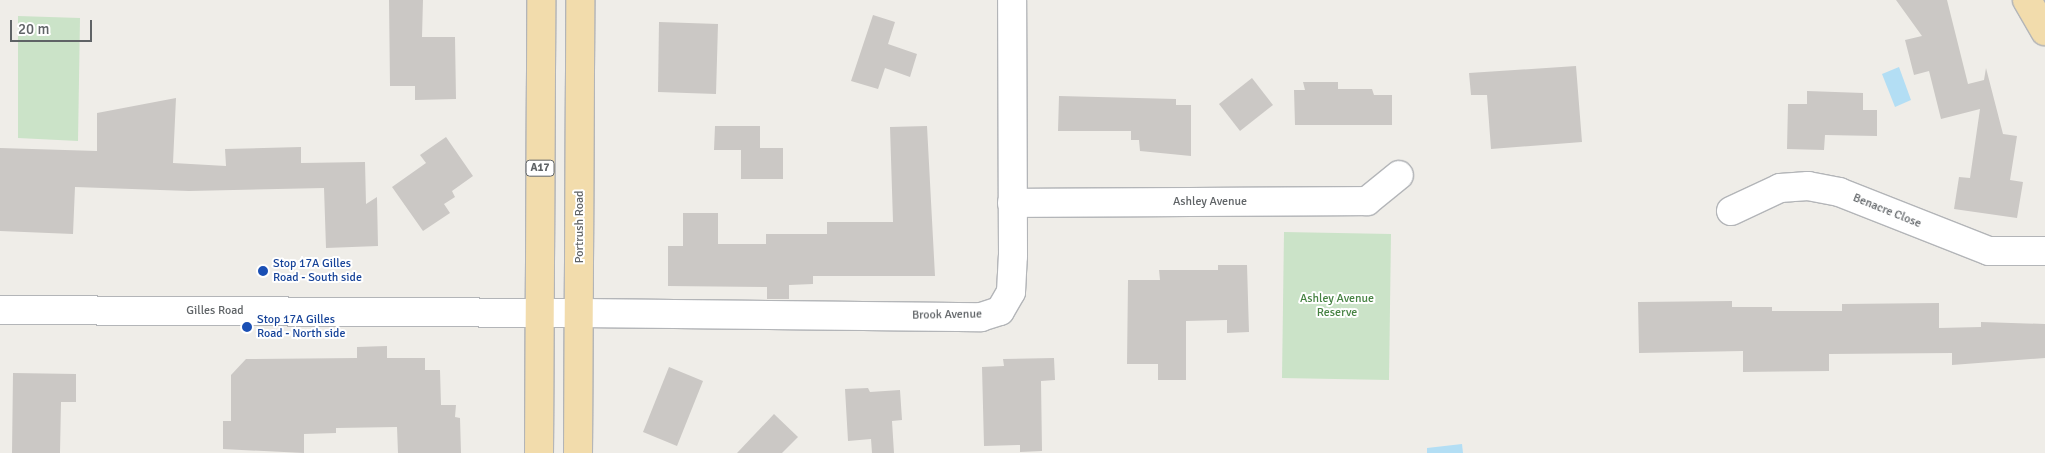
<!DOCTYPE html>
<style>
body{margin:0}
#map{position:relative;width:2045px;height:453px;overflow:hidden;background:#efede8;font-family:Signika,sans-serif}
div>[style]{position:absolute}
.green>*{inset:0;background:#cbe3c8}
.water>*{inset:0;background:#b3def4}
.building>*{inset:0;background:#cbc8c5}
.roads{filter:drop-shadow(1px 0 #b3b5b8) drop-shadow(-1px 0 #b3b5b8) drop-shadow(0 1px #b3b5b8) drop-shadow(0 -1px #b3b5b8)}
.minor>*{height:28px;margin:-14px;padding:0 14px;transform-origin:14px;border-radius:14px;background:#fff}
.tertiary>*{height:28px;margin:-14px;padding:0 14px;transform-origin:14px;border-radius:14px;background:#fff}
.trunk>*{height:28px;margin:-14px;padding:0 14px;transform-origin:14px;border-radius:14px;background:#f2dcac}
.dots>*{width:14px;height:14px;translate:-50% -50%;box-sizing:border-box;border:2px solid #fff;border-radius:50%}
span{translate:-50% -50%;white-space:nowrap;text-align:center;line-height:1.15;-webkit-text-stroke:4px #fff;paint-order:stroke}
.shield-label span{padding:1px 4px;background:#fff;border:1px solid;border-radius:4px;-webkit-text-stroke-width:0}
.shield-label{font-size:11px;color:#5f6366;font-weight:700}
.street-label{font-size:12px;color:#5f6366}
.transit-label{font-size:12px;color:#164399}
.left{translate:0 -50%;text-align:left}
.park-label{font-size:12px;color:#468242}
.scale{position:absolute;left:10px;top:20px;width:82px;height:22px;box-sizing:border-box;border:2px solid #5f6366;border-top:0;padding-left:6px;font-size:15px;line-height:18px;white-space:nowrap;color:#5f6366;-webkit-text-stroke:4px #fff;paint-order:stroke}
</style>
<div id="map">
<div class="green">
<i style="clip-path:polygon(18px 16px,80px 18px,78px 141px,18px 138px)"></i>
<i style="clip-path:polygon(1284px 232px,1391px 234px,1389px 380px,1282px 378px)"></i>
</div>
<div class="water">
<i style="clip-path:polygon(1899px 67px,1911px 100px,1895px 107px,1882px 74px)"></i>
<i style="clip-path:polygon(1462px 444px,1463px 453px,1427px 453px,1427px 448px)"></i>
</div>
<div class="building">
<i style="clip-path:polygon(389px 0,423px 0,422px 37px,455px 37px,456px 99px,415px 100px,415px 86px,390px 86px)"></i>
<i style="clip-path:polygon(1896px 0,1947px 0,1968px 84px,1984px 80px,1986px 68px,2003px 134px,2017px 136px,2010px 180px,2023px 182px,2017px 218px,1954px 209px,1959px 177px,1970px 178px,1980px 109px,1941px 119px,1929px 71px,1914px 75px,1905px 40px,1922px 36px)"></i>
<i style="clip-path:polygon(873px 15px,895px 22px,888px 44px,917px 54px,910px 77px,885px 68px,878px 89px,851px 81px)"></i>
<i style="clip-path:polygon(659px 22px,718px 24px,716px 94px,658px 92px)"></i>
<i style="clip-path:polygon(1576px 66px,1582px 142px,1491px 149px,1487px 95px,1471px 95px,1469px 73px)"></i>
<i style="clip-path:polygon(1252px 78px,1273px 105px,1240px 131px,1219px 104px)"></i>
<i style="clip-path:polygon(1303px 82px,1338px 82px,1338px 89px,1372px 89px,1374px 95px,1392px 95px,1392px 125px,1295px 125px,1294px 90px,1305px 90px)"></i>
<i style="clip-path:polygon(1807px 91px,1863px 93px,1863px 110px,1877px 110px,1877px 136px,1825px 135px,1824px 150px,1787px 149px,1788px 104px,1807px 104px)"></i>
<i style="clip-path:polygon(1059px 96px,1176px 99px,1176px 105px,1191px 105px,1191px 156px,1140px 151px,1139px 140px,1131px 140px,1131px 131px,1058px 131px)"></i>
<i style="clip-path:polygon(176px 98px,173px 163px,226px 166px,225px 149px,301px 147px,301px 163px,365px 162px,366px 204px,377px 197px,378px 246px,326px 248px,324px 188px,189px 191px,75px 187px,73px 234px,0 231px,0 148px,97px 151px,97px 113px)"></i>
<i style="clip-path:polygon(715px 126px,760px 126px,760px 148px,783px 148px,783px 179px,741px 179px,741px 150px,714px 150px)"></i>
<i style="clip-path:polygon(927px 126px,935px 276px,813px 276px,813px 284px,789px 285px,789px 299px,767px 299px,767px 287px,668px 286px,668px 246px,683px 246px,683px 213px,718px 213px,718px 244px,766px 244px,766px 234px,827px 234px,827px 222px,893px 222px,890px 127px)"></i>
<i style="clip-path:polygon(446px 137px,473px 176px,452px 191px,455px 197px,444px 204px,450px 213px,423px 231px,392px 187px,426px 163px,420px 155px)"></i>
<i style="clip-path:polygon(1218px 265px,1247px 265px,1249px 332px,1227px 333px,1227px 320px,1186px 321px,1186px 380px,1158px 380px,1158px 364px,1127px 364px,1128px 280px,1160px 280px,1159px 270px,1218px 270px)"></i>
<i style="clip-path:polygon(1732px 301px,1732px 307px,1772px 307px,1772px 311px,1842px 311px,1842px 304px,1939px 303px,1939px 328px,1981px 327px,1981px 322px,2045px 324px,2045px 358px,1952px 365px,1952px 353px,1829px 354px,1829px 371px,1743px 372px,1743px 351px,1639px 353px,1638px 302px)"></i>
<i style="clip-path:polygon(387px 346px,387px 358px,425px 358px,425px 370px,440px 370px,441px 405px,456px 405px,455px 417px,460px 418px,461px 453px,398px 453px,397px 427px,336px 428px,336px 433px,304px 434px,304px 453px,223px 449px,223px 421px,231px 421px,231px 375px,246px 359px,357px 358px,357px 347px)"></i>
<i style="clip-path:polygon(1054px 358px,1055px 380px,1041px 381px,1042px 451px,1020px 452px,1020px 445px,984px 446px,982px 367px,1004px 366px,1003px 359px)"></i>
<i style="clip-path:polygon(669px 367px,703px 381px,677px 446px,643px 432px)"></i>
<i style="clip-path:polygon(13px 373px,76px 374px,76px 402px,61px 402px,60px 453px,12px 453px)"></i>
<i style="clip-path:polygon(868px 388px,870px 392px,900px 390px,902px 420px,892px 421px,894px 453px,872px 453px,871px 439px,848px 441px,845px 389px)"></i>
<i style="clip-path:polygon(774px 414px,798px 437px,782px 453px,737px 453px)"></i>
</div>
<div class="roads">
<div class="minor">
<i style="left:1012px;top:203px;width:355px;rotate:-0.3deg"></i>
<i style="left:1367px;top:201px;width:41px;rotate:-39.1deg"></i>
<i style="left:1731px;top:211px;width:54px;rotate:-25.1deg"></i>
<i style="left:1780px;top:188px;width:28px;rotate:-4deg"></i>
<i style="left:1808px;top:186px;width:32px;rotate:11deg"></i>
<i style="left:1839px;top:192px;width:161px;rotate:21.5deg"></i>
<i style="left:1989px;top:251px;width:56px"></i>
<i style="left:580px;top:313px;width:401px;rotate:0.6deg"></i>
<i style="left:981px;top:317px;width:20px;rotate:-18deg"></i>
<i style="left:1000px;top:311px;width:22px;rotate:-60deg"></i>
<i style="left:1011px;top:292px;width:36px;rotate:-87deg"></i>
<i style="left:1013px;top:256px;width:256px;rotate:-90.2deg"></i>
</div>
<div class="tertiary">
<i style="left:0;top:310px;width:580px;rotate:0.3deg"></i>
</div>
<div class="trunk">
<i style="left:2027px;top:0;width:36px;rotate:60deg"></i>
<i style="left:539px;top:453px;width:453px;rotate:-89.7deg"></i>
<i style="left:578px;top:453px;width:453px;rotate:-89.7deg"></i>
</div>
</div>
<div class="dots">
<i style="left:263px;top:271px;background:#1a4fb4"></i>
<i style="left:247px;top:327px;background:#1a4fb4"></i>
</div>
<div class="shield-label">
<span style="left:540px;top:168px">A17</span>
</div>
<div class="street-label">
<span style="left:1210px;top:202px">Ashley Avenue</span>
<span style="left:1887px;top:211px;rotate:22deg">Benacre Close</span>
<span style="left:580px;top:227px;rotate:-90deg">Portrush Road</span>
<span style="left:215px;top:311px">Gilles Road</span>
<span style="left:947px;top:315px;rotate:-1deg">Brook Avenue</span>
</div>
<div class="transit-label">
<span class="left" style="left:273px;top:271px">Stop 17A Gilles<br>Road - South side</span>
<span class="left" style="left:257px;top:327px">Stop 17A Gilles<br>Road - North side</span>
</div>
<div class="park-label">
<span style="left:1337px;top:306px">Ashley Avenue<br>Reserve</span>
</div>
<div class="scale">20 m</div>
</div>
